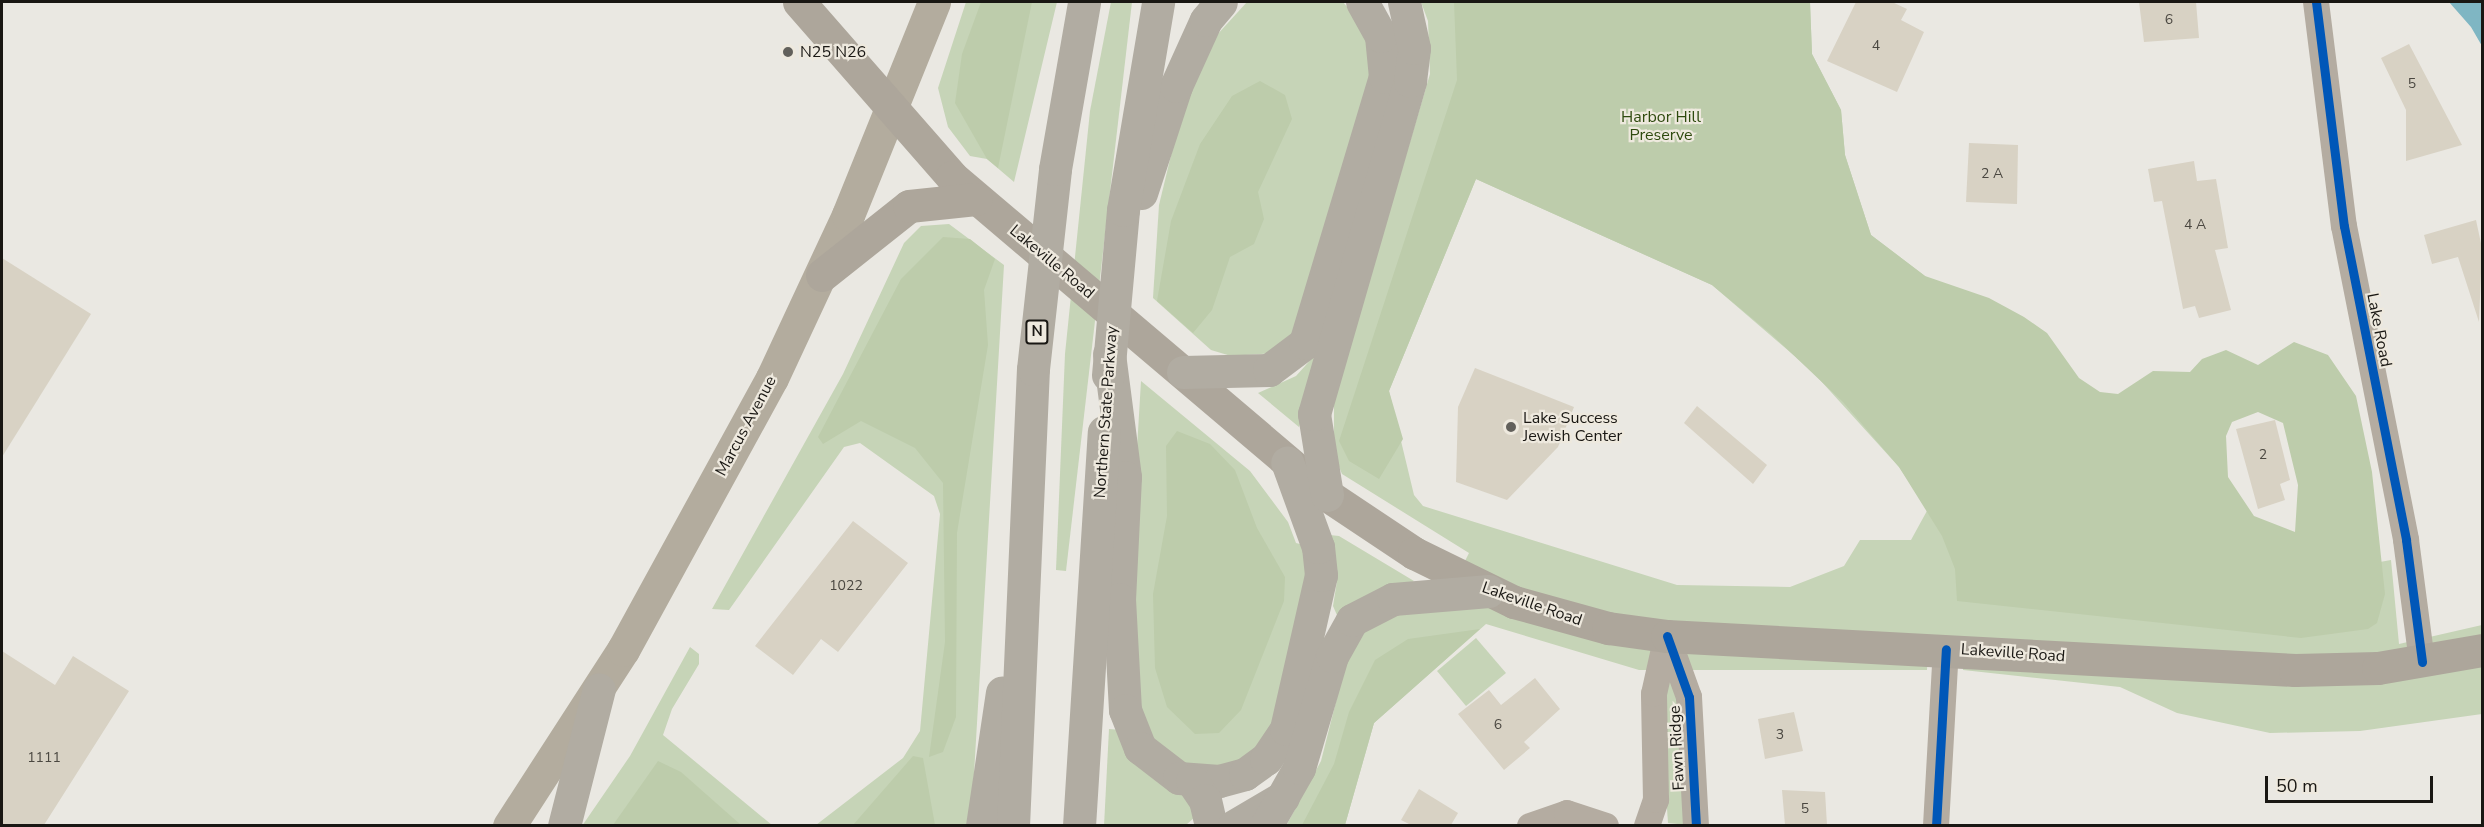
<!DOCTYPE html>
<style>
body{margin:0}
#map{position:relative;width:2484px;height:827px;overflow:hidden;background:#eae8e2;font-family:"Nunito Sans",sans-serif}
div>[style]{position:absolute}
.green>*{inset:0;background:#c6d4b7}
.forest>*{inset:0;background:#bdccab}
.water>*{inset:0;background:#7fb6c3}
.building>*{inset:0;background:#d8d2c4}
.street>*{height:26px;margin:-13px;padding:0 13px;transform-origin:13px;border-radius:13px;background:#b4aca1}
.secondary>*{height:33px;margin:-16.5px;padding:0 16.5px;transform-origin:16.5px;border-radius:16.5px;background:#b3ac9e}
.primary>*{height:33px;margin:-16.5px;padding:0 16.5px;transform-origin:16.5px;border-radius:16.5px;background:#ada69b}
.highway>*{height:33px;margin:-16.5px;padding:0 16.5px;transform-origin:16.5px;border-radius:16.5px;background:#b1aca2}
.cycleway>*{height:9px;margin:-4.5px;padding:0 4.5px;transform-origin:4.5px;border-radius:4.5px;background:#0057b8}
.dots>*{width:16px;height:16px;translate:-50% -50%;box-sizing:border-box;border:3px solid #eee9de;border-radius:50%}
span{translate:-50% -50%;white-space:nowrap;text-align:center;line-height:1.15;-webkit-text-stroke:4.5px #eee9de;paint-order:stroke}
.number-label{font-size:14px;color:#4a4740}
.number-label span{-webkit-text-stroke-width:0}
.shield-label span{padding:2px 4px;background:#eee9de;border:2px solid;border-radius:4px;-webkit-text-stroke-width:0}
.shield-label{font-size:15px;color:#191713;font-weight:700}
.poi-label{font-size:16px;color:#191713}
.left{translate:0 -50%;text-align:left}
.park-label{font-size:16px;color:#2e4a0e}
.street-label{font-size:16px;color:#191713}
.frame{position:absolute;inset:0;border:3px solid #191713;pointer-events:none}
.scale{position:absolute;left:2265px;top:776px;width:168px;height:27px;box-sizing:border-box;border:3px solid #191713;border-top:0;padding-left:8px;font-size:18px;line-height:21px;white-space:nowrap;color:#191713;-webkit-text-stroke:4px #eee9de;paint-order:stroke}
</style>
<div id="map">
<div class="green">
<i style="clip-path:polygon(966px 2px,1057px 2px,1014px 182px,987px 159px,970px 156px,948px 127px,938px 88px)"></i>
<i style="clip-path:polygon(1111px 2px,1132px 2px,1066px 571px,1056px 570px,1065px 354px,1090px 111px)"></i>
<i style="clip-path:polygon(1247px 2px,1343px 2px,1362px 25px,1374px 75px,1289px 352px,1231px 356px,1211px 350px,1153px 298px,1159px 205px,1181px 114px,1216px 36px)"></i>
<i style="clip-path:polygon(evenodd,1421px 2px,1810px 2px,1812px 54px,1841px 110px,1845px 155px,1871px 235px,1925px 276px,2077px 459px,2380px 562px,2391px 560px,2399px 644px,2482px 625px,2482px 714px,2360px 731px,2270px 733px,2177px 713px,2120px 687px,1963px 670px,1964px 654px,1928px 651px,1927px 670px,1639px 670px,1486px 624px,1374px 723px,1345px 825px,1286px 826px,1321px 761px,1345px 666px,1362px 632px,1392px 612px,1442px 607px,1469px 553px,1342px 474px,1334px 455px,1334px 398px,1430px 74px,1428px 21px,1421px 2px,1476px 179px,1712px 285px,1811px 370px,1899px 467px,1928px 509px,1911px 540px,1860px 540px,1844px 566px,1790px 587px,1677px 585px,1423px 506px,1414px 495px,1389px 391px,1476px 179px)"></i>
<i style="clip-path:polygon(949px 224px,1004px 265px,971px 825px,816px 825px,903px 758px,920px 731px,940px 514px,934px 496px,860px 443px,844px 447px,729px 610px,712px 609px,843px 374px,904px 243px,921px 226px)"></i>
<i style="clip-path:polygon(1314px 356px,1320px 358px,1299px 427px,1258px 393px,1296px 376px)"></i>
<i style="clip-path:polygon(1141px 381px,1250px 471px,1288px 522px,1296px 543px,1308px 546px,1310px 596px,1276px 729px,1242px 767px,1181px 764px,1155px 748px,1138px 715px,1129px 583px)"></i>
<i style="clip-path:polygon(1330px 535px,1339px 536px,1414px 581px,1340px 622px,1333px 606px,1337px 581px)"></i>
<i style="clip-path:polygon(1476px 638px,1506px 673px,1466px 706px,1437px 671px)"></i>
<i style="clip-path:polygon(690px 647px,699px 654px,699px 664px,672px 709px,663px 735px,772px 825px,582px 826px,630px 756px)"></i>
<i style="clip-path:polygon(1670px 676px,1677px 686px,1687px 825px,1668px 823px,1661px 719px)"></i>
<i style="clip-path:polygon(1109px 729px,1121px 730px,1195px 797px,1195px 817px,1186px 825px,1104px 826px)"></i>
</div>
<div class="forest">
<i style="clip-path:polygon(981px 2px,1032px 2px,998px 168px,987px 159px,955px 103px,962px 54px)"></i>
<i style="clip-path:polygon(evenodd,1454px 2px,1810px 2px,1812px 54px,1841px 110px,1845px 155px,1871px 235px,1925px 276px,1989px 298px,2024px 317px,2047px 333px,2079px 378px,2100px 392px,2118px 394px,2153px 371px,2190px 372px,2202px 359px,2226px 350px,2258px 365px,2294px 342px,2328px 355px,2356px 396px,2372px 472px,2385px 594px,2377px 623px,2368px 629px,2301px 638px,1957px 601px,1955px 569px,1942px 536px,1899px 467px,1843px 402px,1771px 334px,1712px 285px,1476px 179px,1389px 391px,1403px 439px,1379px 479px,1349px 461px,1339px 441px,1457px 80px,1454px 2px,2258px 412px,2283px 423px,2298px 485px,2295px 532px,2254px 516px,2228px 477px,2226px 436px,2232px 422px,2258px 412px)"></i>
<i style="clip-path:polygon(1260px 81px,1285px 95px,1292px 119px,1258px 192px,1264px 219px,1254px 244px,1230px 257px,1212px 310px,1193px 333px,1157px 301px,1171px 221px,1200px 144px,1232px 96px)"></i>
<i style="clip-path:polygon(943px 237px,970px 239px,995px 259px,984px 290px,988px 345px,957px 533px,956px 717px,943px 752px,929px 757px,945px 642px,943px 483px,915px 448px,861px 421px,823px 444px,818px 437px,901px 279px)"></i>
<i style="clip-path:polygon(1177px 431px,1210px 444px,1235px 470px,1257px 528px,1285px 577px,1284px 601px,1241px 710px,1219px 733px,1195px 734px,1167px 707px,1155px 668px,1153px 594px,1167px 516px,1166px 446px)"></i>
<i style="clip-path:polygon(1480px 629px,1374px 723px,1345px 825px,1302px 825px,1334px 764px,1349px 712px,1375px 660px,1408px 639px)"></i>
<i style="clip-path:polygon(913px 756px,923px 758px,935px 825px,853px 825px)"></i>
<i style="clip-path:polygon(658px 761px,681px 772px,741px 825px,613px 825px)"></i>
</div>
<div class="water">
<i style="clip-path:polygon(2449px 2px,2482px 2px,2482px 46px,2471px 27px)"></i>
</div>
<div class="building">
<i style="clip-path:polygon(1856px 2px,1892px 2px,1907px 9px,1901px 20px,1924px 32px,1897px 92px,1827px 61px)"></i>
<i style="clip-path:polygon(2139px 2px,2196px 2px,2199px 38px,2144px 42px)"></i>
<i style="clip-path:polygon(2409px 44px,2462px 145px,2406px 161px,2406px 110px,2381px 58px)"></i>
<i style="clip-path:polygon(1969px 143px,2018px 145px,2017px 204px,1966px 202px)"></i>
<i style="clip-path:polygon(2194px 161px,2197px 181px,2216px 179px,2228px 248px,2215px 250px,2231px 310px,2199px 318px,2195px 306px,2183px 309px,2162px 201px,2154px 202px,2148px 169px)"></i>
<i style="clip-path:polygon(2476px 220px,2482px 248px,2479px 322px,2458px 257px,2432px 264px,2424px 235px)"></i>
<i style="clip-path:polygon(2px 258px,91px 314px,2px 457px)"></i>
<i style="clip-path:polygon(1475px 368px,1574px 407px,1558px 447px,1507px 500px,1456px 482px,1458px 407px)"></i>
<i style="clip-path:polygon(1697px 406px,1767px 465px,1753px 484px,1684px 423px)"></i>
<i style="clip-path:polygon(2275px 420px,2290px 480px,2280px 484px,2285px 500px,2258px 509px,2236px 429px)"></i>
<i style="clip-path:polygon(853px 521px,908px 563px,838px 652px,821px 639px,793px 675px,755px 646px)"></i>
<i style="clip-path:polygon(2px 651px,55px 685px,73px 656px,129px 691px,44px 825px,2px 825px)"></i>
<i style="clip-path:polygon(1535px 678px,1560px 709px,1524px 742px,1530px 748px,1504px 770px,1458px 714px,1489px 690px,1501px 705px)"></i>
<i style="clip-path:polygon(1794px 712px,1803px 751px,1765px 759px,1758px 719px)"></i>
<i style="clip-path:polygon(1419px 789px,1458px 813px,1451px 825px,1411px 825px,1401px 820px)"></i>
<i style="clip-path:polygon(1782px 790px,1825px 792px,1827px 825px,1785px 825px)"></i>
</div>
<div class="street">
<i style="left:2316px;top:2px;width:226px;rotate:82.9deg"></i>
<i style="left:2344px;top:226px;width:320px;rotate:78.8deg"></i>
<i style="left:2406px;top:540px;width:123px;rotate:82.5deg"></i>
<i style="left:1667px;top:636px;width:65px;rotate:70.2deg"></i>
<i style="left:1689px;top:697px;width:129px;rotate:86.9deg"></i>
<i style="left:1530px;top:826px;width:39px;rotate:-19deg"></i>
<i style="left:1567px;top:813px;width:41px;rotate:18.4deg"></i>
<i style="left:1647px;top:826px;width:28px;rotate:-71deg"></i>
<i style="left:1656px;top:800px;width:106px;rotate:-91.1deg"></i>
<i style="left:1654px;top:694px;width:59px;rotate:-77.4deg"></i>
<i style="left:1936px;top:826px;width:177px;rotate:-86.8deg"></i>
</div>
<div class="secondary">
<i style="left:509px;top:826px;width:210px;rotate:-57.1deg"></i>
<i style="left:623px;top:650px;width:310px;rotate:-61.3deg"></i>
<i style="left:772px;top:378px;width:180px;rotate:-65deg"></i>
<i style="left:848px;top:215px;width:230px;rotate:-68deg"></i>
</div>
<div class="primary">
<i style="left:799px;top:2px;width:232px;rotate:48.8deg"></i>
<i style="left:952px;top:177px;width:492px;rotate:40.3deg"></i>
<i style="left:1327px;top:495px;width:105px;rotate:33.7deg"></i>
<i style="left:1414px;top:553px;width:111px;rotate:26.1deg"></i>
<i style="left:1514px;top:602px;width:98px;rotate:15.5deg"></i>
<i style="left:1608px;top:628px;width:60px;rotate:7.7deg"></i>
<i style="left:1667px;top:636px;width:629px;rotate:3.1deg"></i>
<i style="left:2295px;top:670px;width:83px;rotate:-1.4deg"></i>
<i style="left:2378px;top:668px;width:106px;rotate:-9.8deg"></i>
<i style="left:822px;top:275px;width:111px;rotate:-38.4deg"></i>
<i style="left:909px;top:206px;width:67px;rotate:-6deg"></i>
</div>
<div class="highway">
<i style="left:1141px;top:193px;width:113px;rotate:-71.9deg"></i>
<i style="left:1176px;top:86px;width:72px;rotate:-65.6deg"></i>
<i style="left:1206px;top:20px;width:23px;rotate:-50deg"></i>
<i style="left:1109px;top:354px;width:124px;rotate:82.6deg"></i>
<i style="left:1125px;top:477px;width:122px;rotate:92.8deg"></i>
<i style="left:1119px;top:599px;width:111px;rotate:86.9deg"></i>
<i style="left:1125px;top:710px;width:41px;rotate:68.5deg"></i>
<i style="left:1140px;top:748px;width:49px;rotate:37.6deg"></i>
<i style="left:1179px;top:778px;width:40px;rotate:4.3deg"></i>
<i style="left:1219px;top:781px;width:27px;rotate:-15deg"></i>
<i style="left:1245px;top:774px;width:26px;rotate:-36deg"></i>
<i style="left:1266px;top:759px;width:36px;rotate:-56deg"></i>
<i style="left:1286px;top:729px;width:158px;rotate:-77.2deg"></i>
<i style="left:1321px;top:575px;width:28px;rotate:-96deg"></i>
<i style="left:1318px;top:547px;width:90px;rotate:-110deg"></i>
<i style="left:1183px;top:372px;width:86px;rotate:-1.3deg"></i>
<i style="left:1269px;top:370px;width:45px;rotate:-36.9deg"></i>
<i style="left:1305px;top:343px;width:278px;rotate:-73.3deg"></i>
<i style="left:1385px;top:77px;width:41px;rotate:-95.6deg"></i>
<i style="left:1381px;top:36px;width:39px;rotate:-119deg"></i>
<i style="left:1108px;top:375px;width:166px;rotate:-84.8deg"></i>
<i style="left:1123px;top:210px;width:211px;rotate:-80.4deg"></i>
<i style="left:1327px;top:495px;width:82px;rotate:-99.1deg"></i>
<i style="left:1314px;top:414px;width:347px;rotate:-73.9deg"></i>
<i style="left:1410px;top:81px;width:33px;rotate:-83deg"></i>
<i style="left:1414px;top:48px;width:47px;rotate:-102.3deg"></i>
<i style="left:1192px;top:781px;width:23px;rotate:56deg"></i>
<i style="left:1205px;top:800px;width:27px;rotate:77deg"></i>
<i style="left:564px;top:826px;width:141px;rotate:-75.7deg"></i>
<i style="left:982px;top:826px;width:135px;rotate:-81.5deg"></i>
<i style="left:1013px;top:826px;width:457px;rotate:-87.5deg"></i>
<i style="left:1033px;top:369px;width:201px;rotate:-83.7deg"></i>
<i style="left:1055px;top:169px;width:169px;rotate:-80.1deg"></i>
<i style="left:1079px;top:826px;width:395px;rotate:-86.4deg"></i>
<i style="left:1234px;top:826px;width:57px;rotate:-30.6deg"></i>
<i style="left:1266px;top:826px;width:67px;rotate:-60.4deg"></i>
<i style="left:1299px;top:768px;width:117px;rotate:-73.6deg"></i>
<i style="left:1332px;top:656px;width:41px;rotate:-60.9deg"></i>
<i style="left:1352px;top:620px;width:46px;rotate:-27.1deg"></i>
<i style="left:1393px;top:599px;width:96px;rotate:-4.8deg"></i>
</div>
<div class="cycleway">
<i style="left:2316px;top:2px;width:226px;rotate:82.9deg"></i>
<i style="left:2344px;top:226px;width:320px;rotate:78.8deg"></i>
<i style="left:2406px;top:540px;width:123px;rotate:82.5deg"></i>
<i style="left:1667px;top:636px;width:65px;rotate:70.2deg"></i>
<i style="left:1689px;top:697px;width:129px;rotate:86.9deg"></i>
<i style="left:1936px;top:826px;width:177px;rotate:-86.8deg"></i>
</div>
<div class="dots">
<i style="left:788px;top:52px;background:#62605b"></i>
<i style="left:1511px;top:427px;background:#62605b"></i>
</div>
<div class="number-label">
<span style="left:2169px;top:20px">6</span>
<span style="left:1876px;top:46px">4</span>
<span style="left:2412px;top:84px">5</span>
<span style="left:1992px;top:174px">2 A</span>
<span style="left:2195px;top:225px">4 A</span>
<span style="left:2263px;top:455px">2</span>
<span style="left:846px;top:586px">1022</span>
<span style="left:1498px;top:725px">6</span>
<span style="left:1780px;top:735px">3</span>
<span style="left:44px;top:758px">1111</span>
<span style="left:1805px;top:809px">5</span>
</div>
<div class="shield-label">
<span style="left:1037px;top:332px">N</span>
</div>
<div class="poi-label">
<span class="left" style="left:800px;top:52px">N25 N26</span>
<span class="left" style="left:1523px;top:427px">Lake Success<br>Jewish Center</span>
</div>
<div class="park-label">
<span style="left:1661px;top:126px">Harbor Hill<br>Preserve</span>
</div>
<div class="street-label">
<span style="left:1052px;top:262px;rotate:40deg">Lakeville Road</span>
<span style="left:2379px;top:330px;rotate:79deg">Lake Road</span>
<span style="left:1106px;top:412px;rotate:-86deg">Northern State Parkway</span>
<span style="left:746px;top:426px;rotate:-62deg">Marcus Avenue</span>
<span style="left:1532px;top:604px;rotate:19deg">Lakeville Road</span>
<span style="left:2013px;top:653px;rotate:4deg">Lakeville Road</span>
<span style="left:1677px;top:748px;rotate:-93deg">Fawn Ridge</span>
</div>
<div class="frame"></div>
<div class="scale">50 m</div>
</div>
